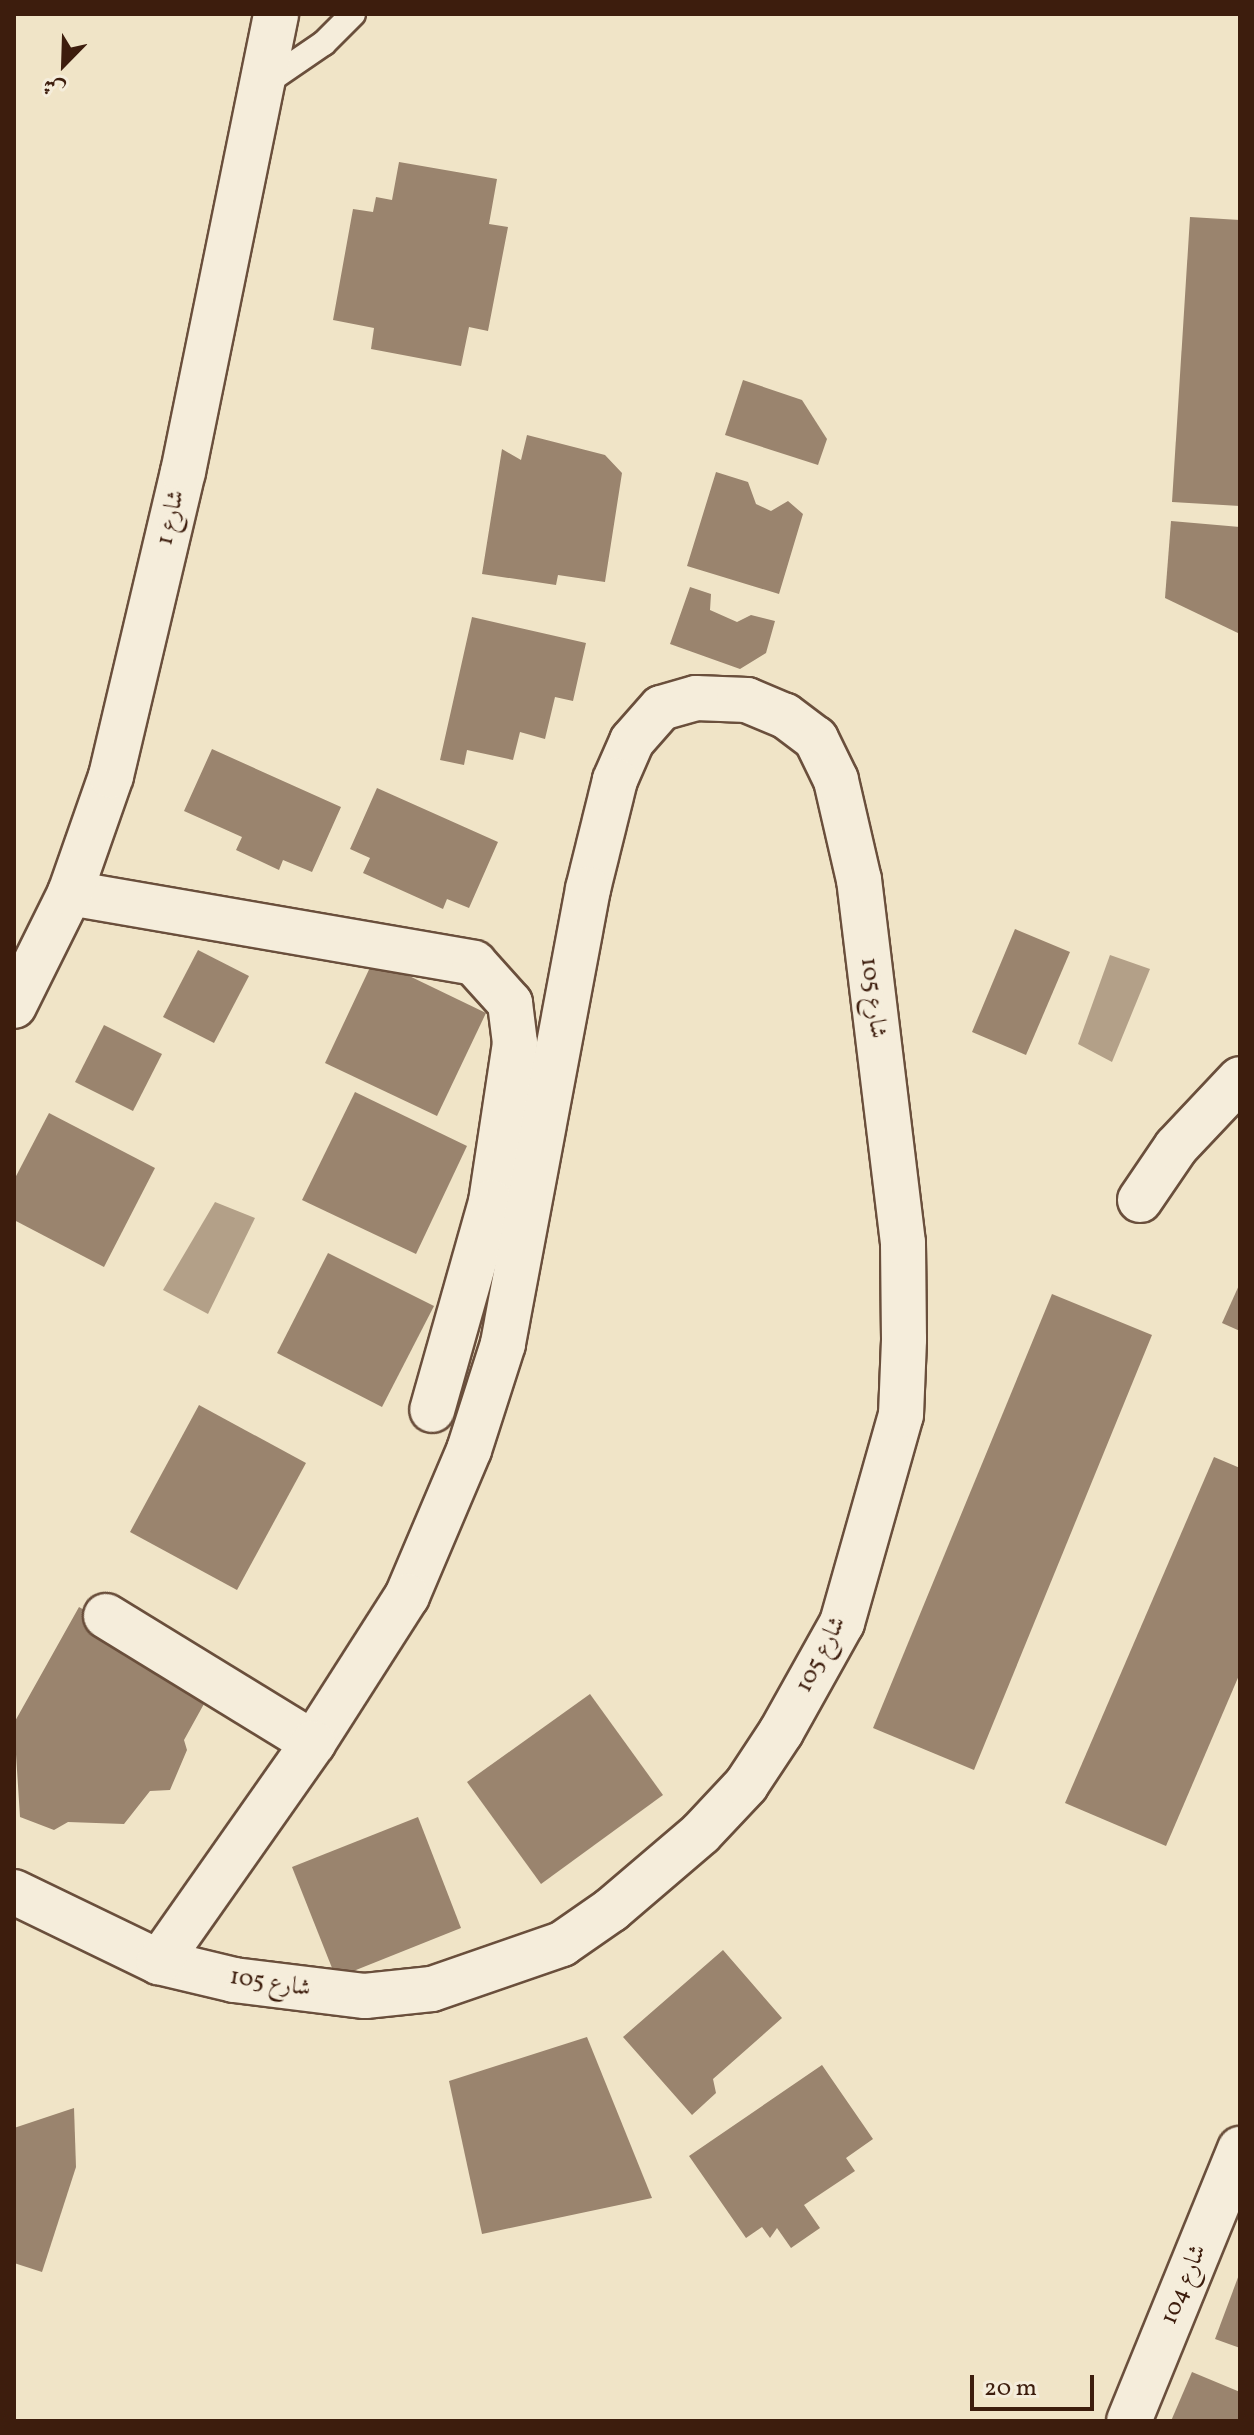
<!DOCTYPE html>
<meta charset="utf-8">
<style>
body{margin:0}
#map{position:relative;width:1254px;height:2435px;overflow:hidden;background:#f0e4c7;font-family:Vollkorn,Amiri,serif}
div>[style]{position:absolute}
.water>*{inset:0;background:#b3a088}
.building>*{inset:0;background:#9a846e}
.roads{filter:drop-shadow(2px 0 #6a4f3c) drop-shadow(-2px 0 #6a4f3c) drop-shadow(0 2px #6a4f3c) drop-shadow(0 -2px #6a4f3c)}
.service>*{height:24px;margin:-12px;padding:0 12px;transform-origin:12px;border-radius:12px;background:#f5eddb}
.minor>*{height:44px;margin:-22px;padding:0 22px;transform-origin:22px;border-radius:22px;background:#f5eddb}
.secondary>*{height:44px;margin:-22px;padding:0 22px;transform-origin:22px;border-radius:22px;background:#f5eddb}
span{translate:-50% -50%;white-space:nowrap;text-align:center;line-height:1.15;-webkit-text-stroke:8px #f5eddb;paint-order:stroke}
.street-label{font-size:24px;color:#3d1d0d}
.frame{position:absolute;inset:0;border:16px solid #3d1d0d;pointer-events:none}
.north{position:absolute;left:24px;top:24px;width:80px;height:80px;-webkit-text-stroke:6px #f5eddb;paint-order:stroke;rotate:203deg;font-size:22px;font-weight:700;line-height:32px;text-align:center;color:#3d1d0d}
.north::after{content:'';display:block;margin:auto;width:28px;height:36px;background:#3d1d0d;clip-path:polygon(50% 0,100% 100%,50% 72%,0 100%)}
.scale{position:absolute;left:970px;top:2375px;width:124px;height:36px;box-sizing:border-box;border:4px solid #3d1d0d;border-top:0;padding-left:10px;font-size:24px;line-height:28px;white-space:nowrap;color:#3d1d0d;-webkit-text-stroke:6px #f5eddb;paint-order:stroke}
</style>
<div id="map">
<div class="water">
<i style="clip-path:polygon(1110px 955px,1150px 969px,1112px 1062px,1078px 1044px)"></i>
<i style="clip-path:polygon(215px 1202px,255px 1218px,208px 1314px,163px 1290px)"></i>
</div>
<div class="building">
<i style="clip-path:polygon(399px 162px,497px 179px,489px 224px,508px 227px,488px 331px,469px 327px,461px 366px,371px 349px,374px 328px,333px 320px,353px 209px,373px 212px,376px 197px,392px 200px)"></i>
<i style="clip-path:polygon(1190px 217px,1240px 220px,1240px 506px,1172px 502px)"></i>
<i style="clip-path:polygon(743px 380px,802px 400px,827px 439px,818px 465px,725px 435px)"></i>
<i style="clip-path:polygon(527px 435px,605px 455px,622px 473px,605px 582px,558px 575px,556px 585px,482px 574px,502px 449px,521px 460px)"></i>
<i style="clip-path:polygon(716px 472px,748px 482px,756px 504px,771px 511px,788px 501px,803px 514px,779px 594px,687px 566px)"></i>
<i style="clip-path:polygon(1171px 521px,1240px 527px,1240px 634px,1165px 598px)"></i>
<i style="clip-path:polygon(690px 587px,711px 594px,710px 610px,737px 622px,751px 615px,775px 621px,766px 653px,740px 669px,670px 644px)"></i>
<i style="clip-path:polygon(472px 617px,586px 643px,573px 701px,555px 697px,545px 739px,520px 732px,513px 760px,467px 750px,464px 765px,440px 760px)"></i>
<i style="clip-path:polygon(212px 749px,341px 807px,312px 872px,283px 860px,279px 870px,236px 850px,242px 837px,184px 811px)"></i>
<i style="clip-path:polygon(377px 788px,498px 842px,469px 908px,447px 899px,443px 909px,363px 873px,370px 858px,350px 849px)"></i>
<i style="clip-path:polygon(1015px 929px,1070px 952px,1026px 1055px,972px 1032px)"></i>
<i style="clip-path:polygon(198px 950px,249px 976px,214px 1043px,163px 1017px)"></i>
<i style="clip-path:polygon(374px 959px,486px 1013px,437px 1116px,325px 1063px)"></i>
<i style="clip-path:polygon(104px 1025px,162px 1054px,133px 1111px,75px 1082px)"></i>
<i style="clip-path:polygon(355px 1092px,467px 1146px,416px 1254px,302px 1200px)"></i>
<i style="clip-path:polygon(49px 1113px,155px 1168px,104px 1267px,14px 1220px,14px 1180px)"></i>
<i style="clip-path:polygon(328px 1253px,434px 1306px,382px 1407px,277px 1353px)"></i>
<i style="clip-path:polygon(1240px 1283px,1240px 1331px,1222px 1323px)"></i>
<i style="clip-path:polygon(1052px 1294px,1152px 1335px,974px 1770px,873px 1728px)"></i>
<i style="clip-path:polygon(199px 1405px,306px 1463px,237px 1590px,130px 1532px)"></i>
<i style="clip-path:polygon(1214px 1457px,1240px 1468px,1240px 1673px,1166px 1846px,1065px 1803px)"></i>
<i style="clip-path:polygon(79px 1607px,215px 1684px,184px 1740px,187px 1750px,170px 1790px,150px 1791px,124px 1824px,68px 1822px,54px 1830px,20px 1817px,14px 1723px)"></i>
<i style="clip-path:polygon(590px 1694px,663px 1795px,541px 1884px,467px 1782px)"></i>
<i style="clip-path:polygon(418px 1817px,461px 1928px,336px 1978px,292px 1867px)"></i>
<i style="clip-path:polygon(723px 1950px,782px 2018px,713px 2079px,716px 2093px,692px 2115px,623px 2037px)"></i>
<i style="clip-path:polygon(587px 2037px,652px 2198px,482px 2234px,449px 2081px)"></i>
<i style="clip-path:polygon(822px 2065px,873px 2139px,846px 2158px,855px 2171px,804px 2205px,820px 2228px,791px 2248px,777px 2228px,770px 2238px,762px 2227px,746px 2238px,689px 2156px)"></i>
<i style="clip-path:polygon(74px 2108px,76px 2167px,42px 2272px,14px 2263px,14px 2128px)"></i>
<i style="clip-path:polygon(1240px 2272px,1240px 2348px,1215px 2339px)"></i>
<i style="clip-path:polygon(1192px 2372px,1240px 2392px,1240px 2421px,1171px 2421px)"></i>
</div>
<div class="roads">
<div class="service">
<i style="left:261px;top:86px;width:76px;rotate:-34.3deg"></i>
<i style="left:324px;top:43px;width:41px;rotate:-45deg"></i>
</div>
<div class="minor">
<i style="left:70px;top:893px;width:410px;rotate:9.8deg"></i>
<i style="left:474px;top:963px;width:54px;rotate:48deg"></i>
<i style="left:510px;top:1003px;width:40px;rotate:82.9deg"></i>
<i style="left:515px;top:1043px;width:161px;rotate:98.6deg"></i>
<i style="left:491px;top:1202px;width:216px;rotate:105.8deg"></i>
<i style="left:1140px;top:1200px;width:64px;rotate:-55.8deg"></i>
<i style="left:1176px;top:1147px;width:93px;rotate:-46.7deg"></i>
<i style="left:106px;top:1616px;width:243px;rotate:31.5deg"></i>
<i style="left:14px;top:1892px;width:161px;rotate:25.8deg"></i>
<i style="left:159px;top:1962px;width:77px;rotate:13.5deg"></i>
<i style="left:234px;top:1980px;width:132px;rotate:7deg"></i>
<i style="left:365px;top:1996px;width:67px;rotate:-6deg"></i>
<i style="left:432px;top:1989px;width:138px;rotate:-19.1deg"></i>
<i style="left:562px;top:1944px;width:60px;rotate:-34.8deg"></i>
<i style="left:611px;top:1910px;width:118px;rotate:-40.5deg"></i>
<i style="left:701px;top:1833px;width:66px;rotate:-46.8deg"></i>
<i style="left:746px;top:1785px;width:64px;rotate:-56.6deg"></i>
<i style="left:781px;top:1732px;width:125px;rotate:-60.8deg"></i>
<i style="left:842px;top:1623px;width:216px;rotate:-74.2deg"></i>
<i style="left:901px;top:1415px;width:76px;rotate:-87.7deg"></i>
<i style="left:904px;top:1339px;width:96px;rotate:-90.6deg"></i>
<i style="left:903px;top:1243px;width:366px;rotate:-96.9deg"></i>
<i style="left:859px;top:880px;width:103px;rotate:-103deg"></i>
<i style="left:836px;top:780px;width:46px;rotate:-116deg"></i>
<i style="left:816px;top:739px;width:39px;rotate:-143deg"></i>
<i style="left:785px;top:716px;width:41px;rotate:-157.2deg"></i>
<i style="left:747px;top:700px;width:51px;rotate:-177.8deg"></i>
<i style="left:696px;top:698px;width:36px;rotate:164deg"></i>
<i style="left:661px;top:708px;width:44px;rotate:131.3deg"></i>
<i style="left:632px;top:741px;width:43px;rotate:113.6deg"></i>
<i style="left:615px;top:780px;width:112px;rotate:103.9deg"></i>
<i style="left:588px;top:889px;width:463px;rotate:100.6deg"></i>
<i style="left:503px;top:1344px;width:111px;rotate:107.8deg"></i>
<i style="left:469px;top:1450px;width:159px;rotate:113deg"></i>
<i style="left:407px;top:1596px;width:174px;rotate:122.6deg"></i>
<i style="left:313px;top:1743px;width:268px;rotate:125.1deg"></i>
<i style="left:1129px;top:2421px;width:294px;rotate:-67.8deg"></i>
</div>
<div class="secondary">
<i style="left:14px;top:1006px;width:126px;rotate:-63.6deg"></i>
<i style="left:70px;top:893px;width:124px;rotate:-70.7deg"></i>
<i style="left:111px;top:776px;width:312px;rotate:-76.7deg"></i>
<i style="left:183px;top:472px;width:467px;rotate:-78.5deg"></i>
</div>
</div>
<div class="street-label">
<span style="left:172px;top:518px;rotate:-77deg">شارع 1</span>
<span style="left:872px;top:998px;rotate:83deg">شارع 105</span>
<span style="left:822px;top:1655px;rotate:-63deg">شارع 105</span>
<span style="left:270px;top:1984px;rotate:9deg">شارع 105</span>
<span style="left:1185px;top:2285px;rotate:-68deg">شارع 104</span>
</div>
<div class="frame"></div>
<div class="north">ش</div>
<div class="scale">20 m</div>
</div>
